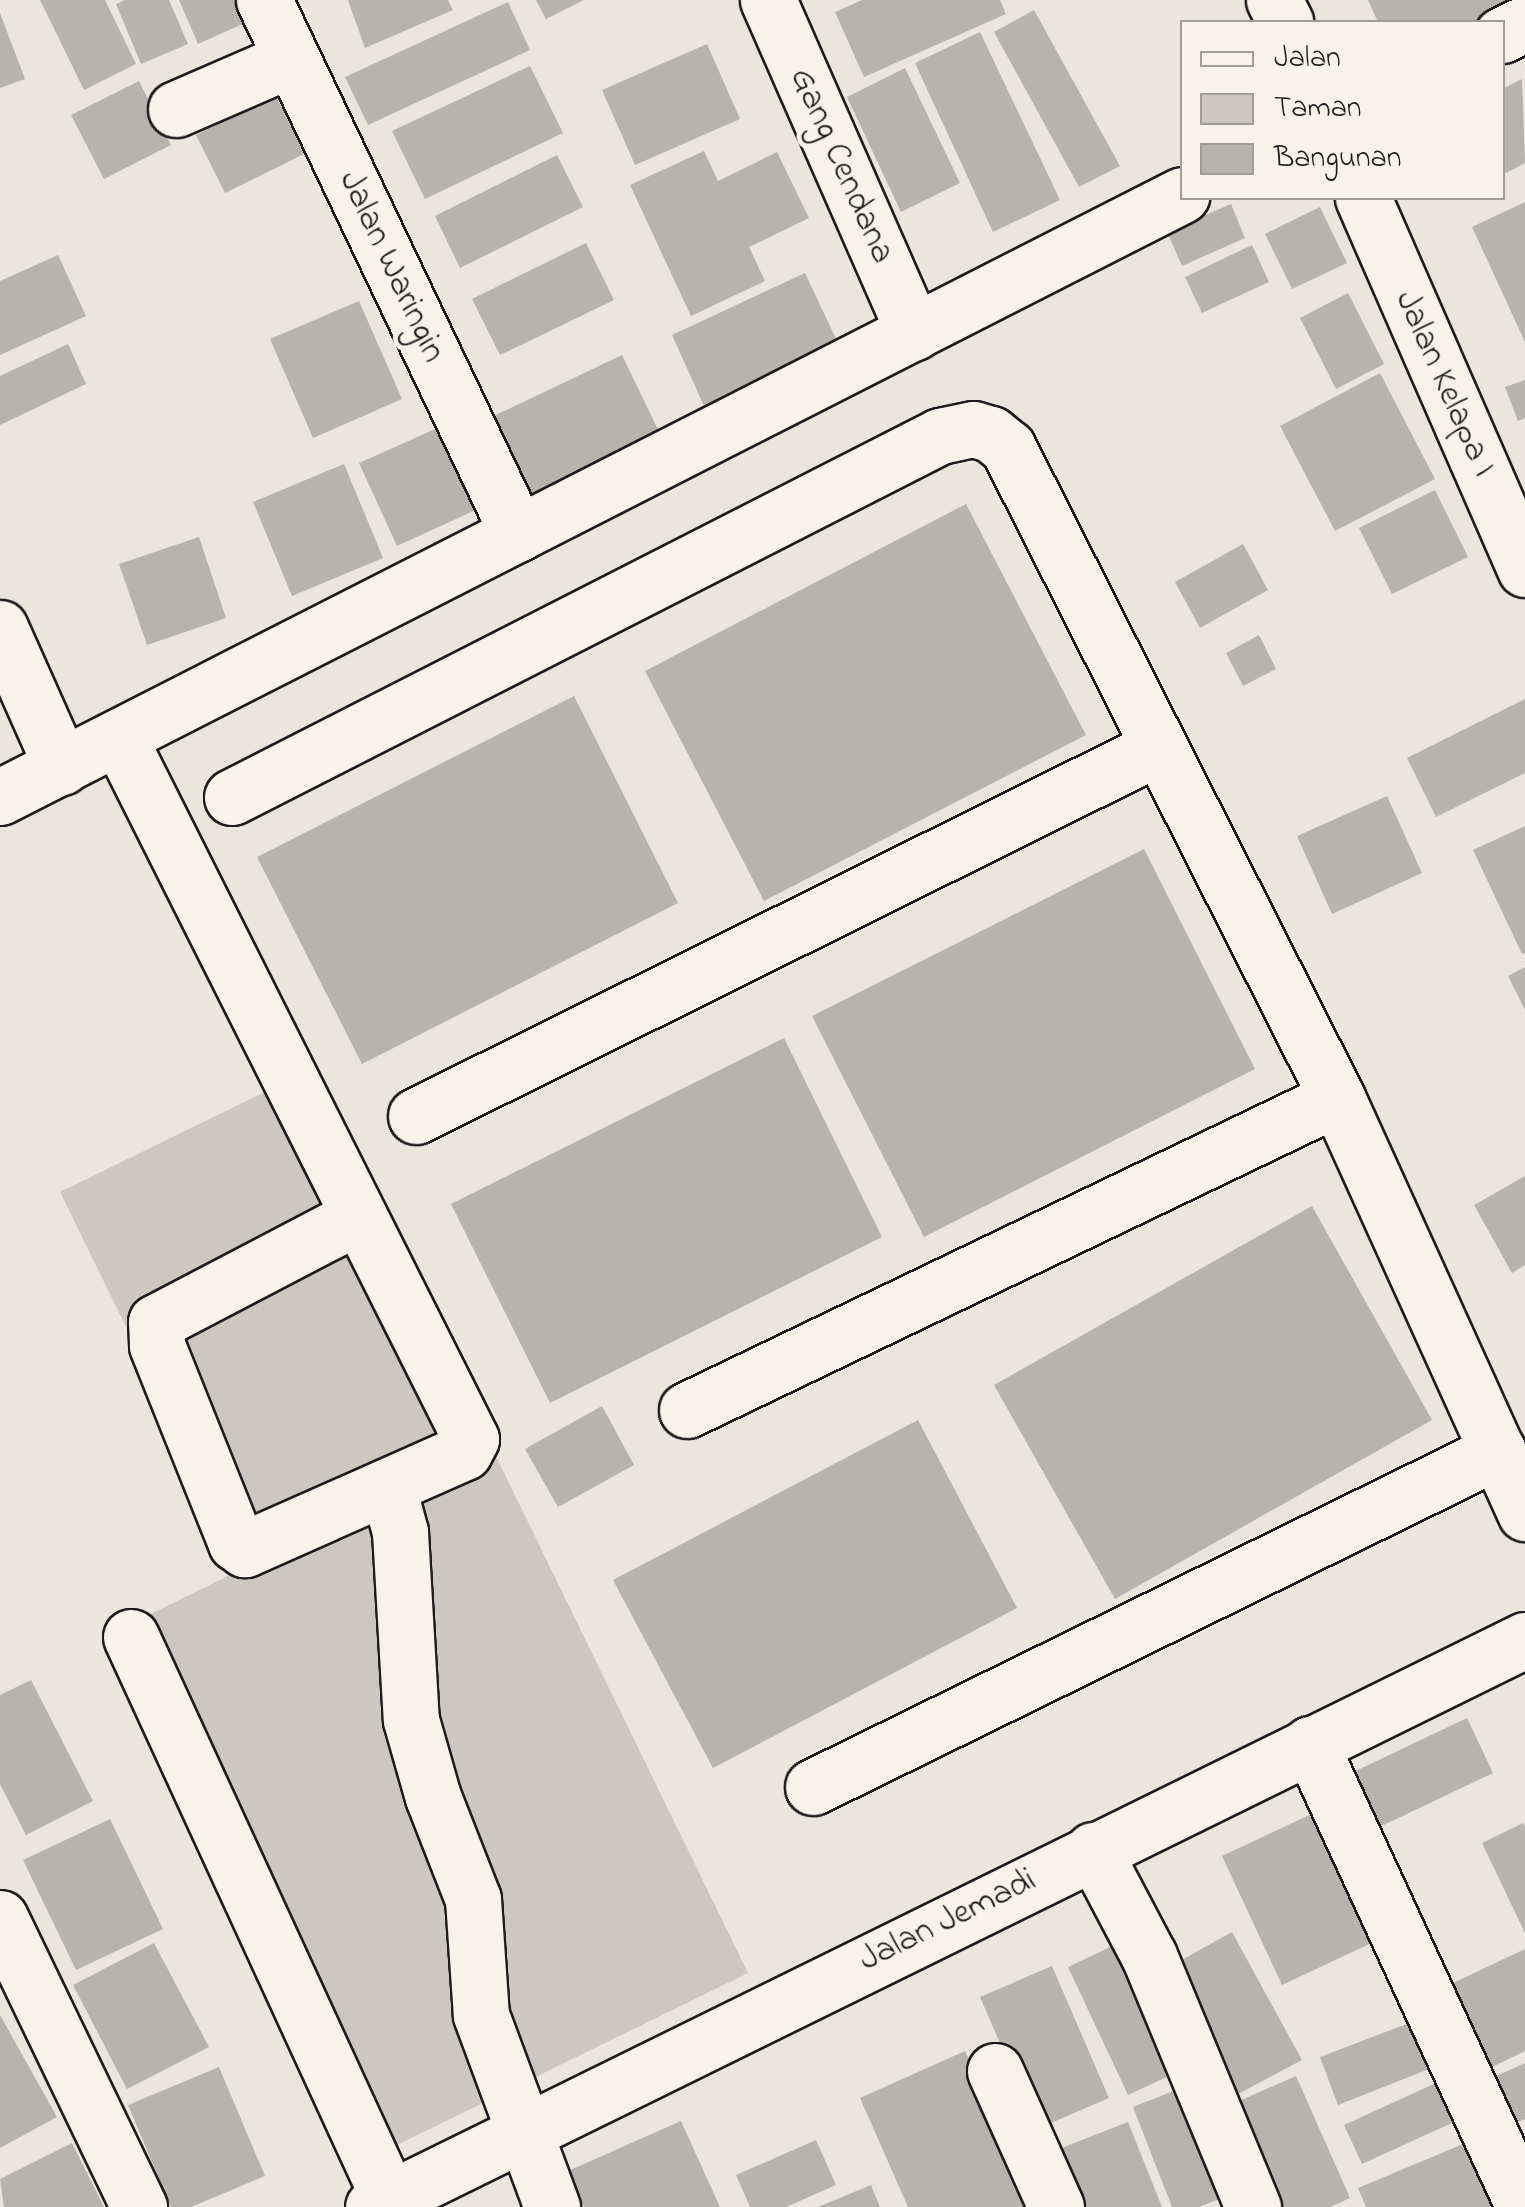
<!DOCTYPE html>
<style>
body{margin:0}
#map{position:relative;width:1525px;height:2207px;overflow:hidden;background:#eae6dc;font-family:"Indie Flower",sans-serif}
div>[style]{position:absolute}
.green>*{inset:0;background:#ccc8c0}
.building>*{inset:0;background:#b6b4ac}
.roads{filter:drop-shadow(2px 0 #1c1c1c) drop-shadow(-2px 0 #1c1c1c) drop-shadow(0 2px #1c1c1c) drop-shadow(0 -2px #1c1c1c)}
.minor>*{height:55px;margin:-27.5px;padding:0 27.5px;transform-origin:27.5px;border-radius:27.5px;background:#f7f3e8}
span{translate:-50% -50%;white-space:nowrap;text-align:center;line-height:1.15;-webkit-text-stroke:10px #f7f3e8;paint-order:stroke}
.street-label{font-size:35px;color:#1c1c1c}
.legend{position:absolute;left:1180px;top:20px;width:325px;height:180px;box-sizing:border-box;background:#f7f3e8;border:2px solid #9f9d96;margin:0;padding:12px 18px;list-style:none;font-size:30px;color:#1c1c1c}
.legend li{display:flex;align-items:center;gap:20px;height:50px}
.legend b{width:50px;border:2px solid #9f9d96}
</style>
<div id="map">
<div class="green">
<i style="clip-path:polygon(308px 1071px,748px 1973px,397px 2145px,141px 1619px,244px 1568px,60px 1192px)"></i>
</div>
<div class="building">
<i style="clip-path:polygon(40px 0,105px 0,136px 64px,84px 90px)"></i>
<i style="clip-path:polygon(125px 0,169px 0,188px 44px,141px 64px,116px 4px)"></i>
<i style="clip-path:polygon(179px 0,237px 0,247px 22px,198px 44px)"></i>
<i style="clip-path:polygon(348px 0,448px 0,453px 10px,365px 48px)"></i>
<i style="clip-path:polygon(536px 0,584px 0,546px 19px)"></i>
<i style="clip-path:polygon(862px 0,1000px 0,1006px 14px,864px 77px,835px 12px)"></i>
<i style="clip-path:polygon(1368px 0,1525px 0,1489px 22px,1378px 22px)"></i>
<i style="clip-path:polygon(508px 2px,530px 50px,368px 125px,345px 77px)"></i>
<i style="clip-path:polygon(1034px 10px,1120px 166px,1079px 187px,994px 32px)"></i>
<i style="clip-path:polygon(0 13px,25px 79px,0 88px)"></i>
<i style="clip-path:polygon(980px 32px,1060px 200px,993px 232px,915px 63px)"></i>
<i style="clip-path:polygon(707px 44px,740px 119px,635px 165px,602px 90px)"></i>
<i style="clip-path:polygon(530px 66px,563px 133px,425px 199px,392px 131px)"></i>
<i style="clip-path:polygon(905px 68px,960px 183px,901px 212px,847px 97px)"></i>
<i style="clip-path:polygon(1522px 79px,1525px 163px,1502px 175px,1502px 89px)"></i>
<i style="clip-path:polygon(139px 81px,171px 145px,104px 179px,71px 115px)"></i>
<i style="clip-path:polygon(276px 96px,304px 154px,225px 193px,196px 135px)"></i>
<i style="clip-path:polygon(704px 151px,718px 181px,777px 152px,809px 218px,749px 247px,765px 281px,691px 316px,630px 185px)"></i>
<i style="clip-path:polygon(557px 155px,583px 207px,460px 268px,435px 216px)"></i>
<i style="clip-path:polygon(1525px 202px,1525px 342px,1472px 227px)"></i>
<i style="clip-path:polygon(1231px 204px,1245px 238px,1182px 266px,1167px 232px)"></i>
<i style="clip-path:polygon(1320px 207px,1347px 263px,1292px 289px,1265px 234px)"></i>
<i style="clip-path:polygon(586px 243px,614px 300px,500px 355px,472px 299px)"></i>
<i style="clip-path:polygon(1252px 245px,1269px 282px,1202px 313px,1185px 277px)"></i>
<i style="clip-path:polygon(58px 255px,86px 316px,0 355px,0 281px)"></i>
<i style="clip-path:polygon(805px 273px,838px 343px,704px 406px,672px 335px)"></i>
<i style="clip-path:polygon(1348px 293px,1384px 364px,1336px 389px,1300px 318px)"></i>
<i style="clip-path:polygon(359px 301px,402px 399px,313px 438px,270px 339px)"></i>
<i style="clip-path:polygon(68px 344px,86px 384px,0 425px,0 376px)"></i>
<i style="clip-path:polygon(622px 355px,663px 440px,522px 508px,481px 422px)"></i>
<i style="clip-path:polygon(1380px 373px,1435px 479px,1335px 531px,1280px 426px)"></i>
<i style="clip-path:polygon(1525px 380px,1525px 418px,1518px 421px,1505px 387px)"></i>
<i style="clip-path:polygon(442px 426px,480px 508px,397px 546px,359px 463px)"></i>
<i style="clip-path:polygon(344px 464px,383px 558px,292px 596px,253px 502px)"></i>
<i style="clip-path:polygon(1435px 490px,1468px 557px,1392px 594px,1359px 528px)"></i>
<i style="clip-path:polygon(966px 504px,1086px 735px,764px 901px,645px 671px)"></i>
<i style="clip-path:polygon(199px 537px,226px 618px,147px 645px,119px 564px)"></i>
<i style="clip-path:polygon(1243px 544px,1268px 590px,1200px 628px,1175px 582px)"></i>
<i style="clip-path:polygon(1259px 635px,1276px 669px,1243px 686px,1226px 653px)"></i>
<i style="clip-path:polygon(574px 696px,678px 903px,362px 1064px,257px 857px)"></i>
<i style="clip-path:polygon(1525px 699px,1525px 773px,1436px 817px,1407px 758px)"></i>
<i style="clip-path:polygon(1387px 796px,1422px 873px,1332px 914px,1297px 836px)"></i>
<i style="clip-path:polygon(1525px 826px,1525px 953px,1522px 954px,1473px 850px)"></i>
<i style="clip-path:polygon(1144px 849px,1255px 1069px,924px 1237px,812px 1016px)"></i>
<i style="clip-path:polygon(1525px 967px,1525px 1010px,1508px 976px)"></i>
<i style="clip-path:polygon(784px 1038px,882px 1237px,550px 1403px,451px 1204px)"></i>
<i style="clip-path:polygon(1525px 1176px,1525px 1265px,1512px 1273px,1474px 1205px)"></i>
<i style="clip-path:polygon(1312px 1206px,1432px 1420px,1115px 1599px,994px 1385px)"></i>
<i style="clip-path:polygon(602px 1406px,634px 1465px,558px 1507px,525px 1449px)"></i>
<i style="clip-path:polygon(918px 1420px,1017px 1608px,713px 1768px,613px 1580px)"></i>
<i style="clip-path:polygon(31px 1680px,93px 1801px,26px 1835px,0 1784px,0 1695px)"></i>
<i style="clip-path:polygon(1467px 1718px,1493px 1773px,1369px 1832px,1343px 1777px)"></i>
<i style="clip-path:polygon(1320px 1810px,1380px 1939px,1282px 1985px,1222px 1856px)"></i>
<i style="clip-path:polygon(110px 1819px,163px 1929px,76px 1970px,23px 1860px)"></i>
<i style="clip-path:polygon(1523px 1823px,1525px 1827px,1525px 1933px,1482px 1843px)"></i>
<i style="clip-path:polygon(1232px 1932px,1302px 2060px,1238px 2094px,1169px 1967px)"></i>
<i style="clip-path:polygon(1127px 1939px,1188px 2067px,1128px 2095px,1068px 1967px)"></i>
<i style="clip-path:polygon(154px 1943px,209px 2047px,127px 2089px,73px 1985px)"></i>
<i style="clip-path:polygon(1525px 1949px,1525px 2051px,1492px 2067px,1453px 1983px)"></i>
<i style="clip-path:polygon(1052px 1966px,1109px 2098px,1037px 2129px,980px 1997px)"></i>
<i style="clip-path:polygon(0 2015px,57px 2117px,0 2148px)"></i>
<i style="clip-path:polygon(1425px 2017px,1442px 2064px,1338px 2105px,1320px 2057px)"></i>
<i style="clip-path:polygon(965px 2051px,1034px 2207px,908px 2207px,860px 2098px)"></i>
<i style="clip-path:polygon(1525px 2063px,1525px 2119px,1516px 2123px,1494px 2077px)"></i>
<i style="clip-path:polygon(219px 2067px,265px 2176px,191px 2207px,171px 2207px,128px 2105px)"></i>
<i style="clip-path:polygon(1296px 2076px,1350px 2198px,1330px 2207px,1273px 2207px,1228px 2106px)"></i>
<i style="clip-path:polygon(1199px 2081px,1241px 2191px,1199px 2207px,1172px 2207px,1133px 2107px)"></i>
<i style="clip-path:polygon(1436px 2083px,1454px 2122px,1362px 2164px,1344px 2125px)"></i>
<i style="clip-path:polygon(681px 2121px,720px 2207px,584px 2207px,568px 2171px)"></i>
<i style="clip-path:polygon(1128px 2122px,1162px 2207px,1082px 2207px,1059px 2149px)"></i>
<i style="clip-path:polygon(816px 2140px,836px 2185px,786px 2207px,750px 2207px,736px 2175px)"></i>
<i style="clip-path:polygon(1468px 2142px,1494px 2207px,1366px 2207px,1358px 2188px)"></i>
<i style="clip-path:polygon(72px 2143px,104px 2207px,4px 2207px,0 2179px)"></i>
<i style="clip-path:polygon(871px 2185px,880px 2207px,818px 2207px)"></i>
</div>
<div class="roads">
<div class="minor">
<i style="left:264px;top:0;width:591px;rotate:64.56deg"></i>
<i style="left:768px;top:0;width:363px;rotate:66.3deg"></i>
<i style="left:1274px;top:0;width:25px;rotate:63deg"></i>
<i style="left:1502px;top:35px;width:25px;rotate:-26deg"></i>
<i style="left:176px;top:109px;width:125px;rotate:-23.5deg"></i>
<i style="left:1363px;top:198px;width:405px;rotate:66.4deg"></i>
<i style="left:0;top:628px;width:152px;rotate:66deg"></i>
<i style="left:120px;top:740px;width:782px;rotate:63.34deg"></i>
<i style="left:471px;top:1439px;width:15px;rotate:118deg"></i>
<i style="left:464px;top:1452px;width:240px;rotate:156.1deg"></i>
<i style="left:245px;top:1549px;width:11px;rotate:-146deg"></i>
<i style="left:236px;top:1543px;width:213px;rotate:-111.8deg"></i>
<i style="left:157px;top:1345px;width:23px;rotate:-92deg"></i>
<i style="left:156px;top:1322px;width:227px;rotate:-27.6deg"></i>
<i style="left:0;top:797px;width:1326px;rotate:-26.99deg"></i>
<i style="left:232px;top:797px;width:795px;rotate:-27.02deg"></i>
<i style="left:940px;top:436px;width:34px;rotate:-12deg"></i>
<i style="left:973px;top:429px;width:19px;rotate:16deg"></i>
<i style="left:991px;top:434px;width:22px;rotate:39deg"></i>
<i style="left:1008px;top:448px;width:729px;rotate:63.15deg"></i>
<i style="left:1337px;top:1098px;width:456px;rotate:65.6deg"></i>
<i style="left:416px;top:1116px;width:825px;rotate:-26.41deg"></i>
<i style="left:687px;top:1410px;width:721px;rotate:-25.64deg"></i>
<i style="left:388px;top:1487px;width:47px;rotate:75.1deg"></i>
<i style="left:400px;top:1532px;width:188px;rotate:86.7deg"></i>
<i style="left:411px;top:1720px;width:80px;rotate:74.1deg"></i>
<i style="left:433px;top:1797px;width:110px;rotate:68.6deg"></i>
<i style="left:473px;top:1899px;width:116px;rotate:86.1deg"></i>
<i style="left:481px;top:2015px;width:205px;rotate:69.7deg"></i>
<i style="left:131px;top:1637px;width:627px;rotate:65.31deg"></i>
<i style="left:1310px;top:1744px;width:510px;rotate:65.19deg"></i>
<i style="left:813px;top:1787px;width:763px;rotate:-26.13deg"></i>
<i style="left:1093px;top:1850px;width:120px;rotate:62.2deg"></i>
<i style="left:1149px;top:1956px;width:272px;rotate:67.5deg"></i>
<i style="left:0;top:1918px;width:321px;rotate:64.3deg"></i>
<i style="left:995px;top:2071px;width:149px;rotate:65.8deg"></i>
<i style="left:373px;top:2207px;width:1284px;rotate:-26.21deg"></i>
</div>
</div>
<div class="street-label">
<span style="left:841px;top:166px;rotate:66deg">Gang Cendana</span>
<span style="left:391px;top:267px;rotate:65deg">Jalan Waringin</span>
<span style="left:1444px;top:384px;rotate:66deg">Jalan Kelapa I</span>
<span style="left:948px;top:1921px;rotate:-26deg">Jalan Jemadi</span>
</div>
<ul class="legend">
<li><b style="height:12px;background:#f7f3e8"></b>Jalan</li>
<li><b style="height:28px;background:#ccc8c0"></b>Taman</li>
<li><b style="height:28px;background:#b6b4ac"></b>Bangunan</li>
</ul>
</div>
